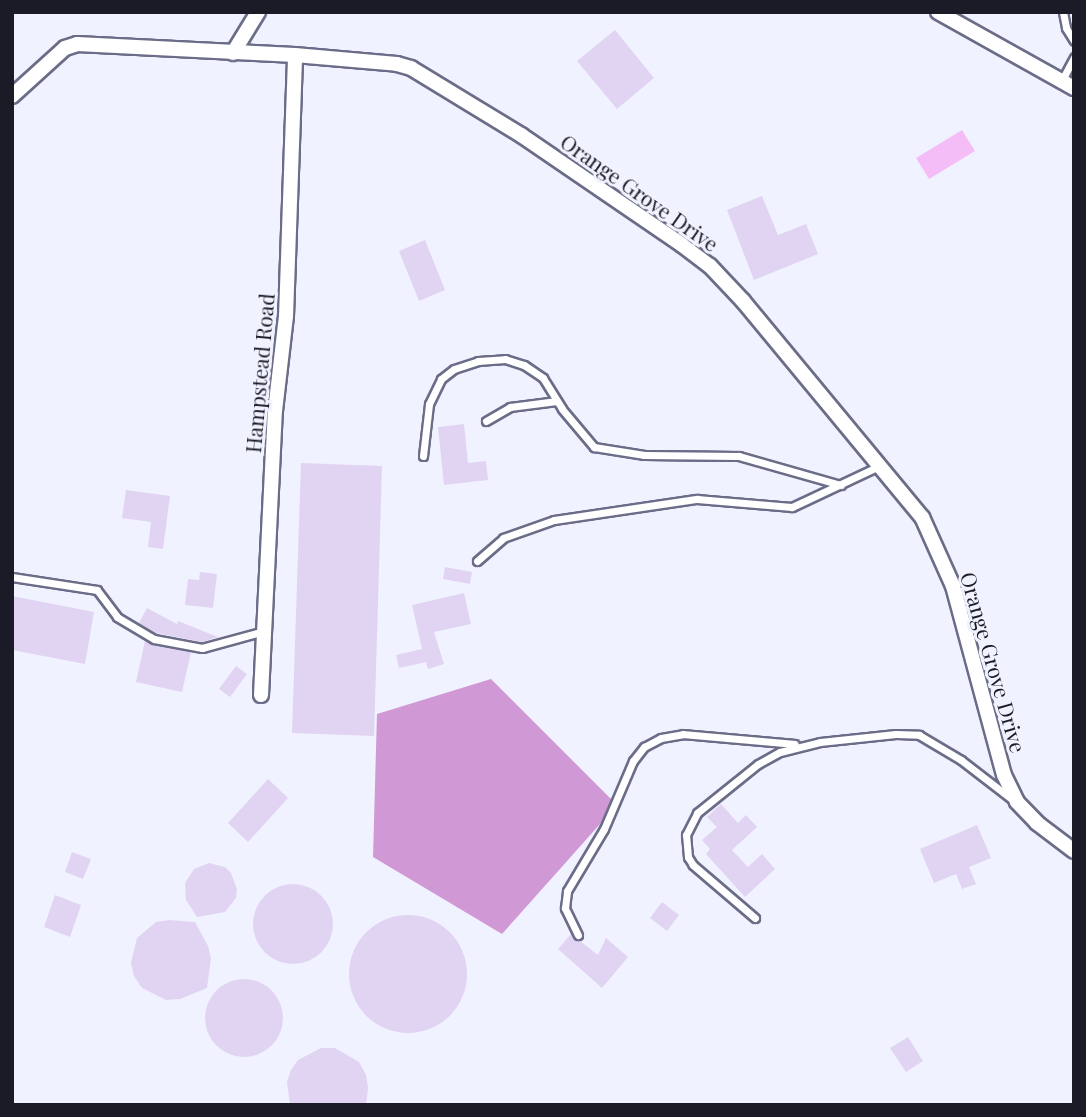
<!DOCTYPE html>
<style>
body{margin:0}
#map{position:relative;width:1086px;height:1117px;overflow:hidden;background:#f1f2ff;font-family:"Playfair Display",serif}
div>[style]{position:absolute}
.green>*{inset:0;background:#f4bdf8}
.forest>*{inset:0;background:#d098d4}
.building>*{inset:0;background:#e0d4f2}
.round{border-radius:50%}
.roads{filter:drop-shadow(2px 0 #6b6d88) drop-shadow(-2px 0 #6b6d88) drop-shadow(0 2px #6b6d88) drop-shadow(0 -2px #6b6d88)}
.service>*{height:7px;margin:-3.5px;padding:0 3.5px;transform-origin:3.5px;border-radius:3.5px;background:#fff}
.minor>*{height:14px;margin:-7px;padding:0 7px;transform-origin:7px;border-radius:7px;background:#fff}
span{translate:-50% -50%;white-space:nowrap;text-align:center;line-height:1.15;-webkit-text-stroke:6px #f1f2ff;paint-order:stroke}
.street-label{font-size:21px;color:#1a1b26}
.frame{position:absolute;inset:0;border:14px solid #1a1b26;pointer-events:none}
</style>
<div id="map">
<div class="green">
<i style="clip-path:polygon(962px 130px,975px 151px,929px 179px,916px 158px)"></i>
</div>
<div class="forest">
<i style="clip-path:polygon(491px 679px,617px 805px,502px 934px,373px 857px,377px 714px)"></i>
</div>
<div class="building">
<i style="clip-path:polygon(615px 30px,654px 78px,617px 109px,577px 61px)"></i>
<i style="clip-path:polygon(762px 196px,778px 235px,806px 224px,818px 254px,754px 280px,727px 210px)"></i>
<i style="clip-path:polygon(425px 240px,445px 290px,419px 301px,399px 251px)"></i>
<i style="clip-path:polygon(464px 424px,468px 463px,486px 461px,488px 480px,444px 485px,438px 427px)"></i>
<i style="clip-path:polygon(301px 463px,382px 466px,374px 736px,292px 733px)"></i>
<i style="clip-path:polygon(126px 490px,170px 496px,163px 549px,148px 547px,151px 522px,122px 518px)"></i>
<i style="clip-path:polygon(445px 567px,472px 572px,470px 584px,443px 579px)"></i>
<i style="clip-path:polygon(200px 572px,217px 574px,213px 608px,185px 605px,188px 579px,199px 580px)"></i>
<i style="clip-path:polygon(464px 593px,471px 624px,434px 632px,444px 664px,428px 669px,426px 662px,399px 668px,396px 655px,422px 649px,412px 605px)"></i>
<i style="clip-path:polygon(12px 596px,94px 612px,85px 664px,12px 650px)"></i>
<i style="clip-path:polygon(147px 608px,177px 624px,178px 621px,218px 637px,202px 642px,156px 633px,139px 623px)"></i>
<i style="clip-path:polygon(145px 641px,191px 652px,182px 692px,136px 682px)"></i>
<i style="clip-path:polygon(236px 666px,247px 674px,230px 697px,219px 689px)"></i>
<i style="clip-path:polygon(268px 779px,288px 798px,248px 842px,228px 823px)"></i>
<i style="clip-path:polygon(721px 804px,738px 823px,746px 815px,757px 827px,732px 850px,748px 867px,762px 854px,775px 869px,745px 897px,706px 854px,710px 849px,702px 840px,717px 827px,707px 817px)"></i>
<i style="clip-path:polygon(977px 825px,991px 858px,969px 867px,976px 884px,962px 889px,956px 874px,934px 883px,920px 849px)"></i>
<i style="clip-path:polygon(72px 852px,91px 859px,83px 879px,65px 872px)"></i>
<i style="clip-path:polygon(209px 863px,225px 867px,231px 873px,237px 889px,236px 898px,225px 912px,197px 917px,186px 900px,185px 883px,194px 869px)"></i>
<i class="round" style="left:253px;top:884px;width:80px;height:80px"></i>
<i style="clip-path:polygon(55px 895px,81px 905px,70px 937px,44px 927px)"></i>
<i style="clip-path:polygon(662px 902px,679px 915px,667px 931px,650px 918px)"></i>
<i class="round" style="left:349px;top:915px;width:118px;height:118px"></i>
<i style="clip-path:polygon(169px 920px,195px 922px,208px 946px,211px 958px,207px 988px,180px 999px,166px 1000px,142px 988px,134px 976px,131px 963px,137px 938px,156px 922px)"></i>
<i style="clip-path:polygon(571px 934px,598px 955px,606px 938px,628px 957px,602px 988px,558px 949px)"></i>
<i class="round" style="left:205px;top:979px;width:78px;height:78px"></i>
<i style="clip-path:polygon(908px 1037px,923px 1061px,906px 1072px,890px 1048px)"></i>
<i style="clip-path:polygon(321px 1048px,335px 1048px,359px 1062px,366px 1075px,368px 1088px,366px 1105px,290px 1105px,287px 1082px,291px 1070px,298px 1060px)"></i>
</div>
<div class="roads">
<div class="service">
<i style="left:1063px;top:12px;width:16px;rotate:79deg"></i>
<i style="left:1066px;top:28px;width:15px;rotate:58deg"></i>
<i style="left:1062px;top:80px;width:26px;rotate:-62deg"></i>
<i style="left:486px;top:421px;width:28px;rotate:-30deg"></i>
<i style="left:510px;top:407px;width:47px;rotate:-7.3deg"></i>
<i style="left:423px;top:456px;width:52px;rotate:-83.4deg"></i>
<i style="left:429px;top:404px;width:28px;rotate:-64deg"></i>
<i style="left:441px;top:379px;width:16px;rotate:-38deg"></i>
<i style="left:454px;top:369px;width:25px;rotate:-18deg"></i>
<i style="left:478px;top:361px;width:27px;rotate:-4deg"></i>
<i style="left:505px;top:359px;width:20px;rotate:18deg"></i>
<i style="left:524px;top:365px;width:23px;rotate:34deg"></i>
<i style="left:543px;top:378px;width:36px;rotate:58deg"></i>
<i style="left:562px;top:409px;width:50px;rotate:49.9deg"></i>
<i style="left:594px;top:447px;width:51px;rotate:9.1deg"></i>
<i style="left:644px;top:455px;width:95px;rotate:0.6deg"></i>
<i style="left:739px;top:456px;width:106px;rotate:15.9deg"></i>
<i style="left:477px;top:561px;width:35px;rotate:-41deg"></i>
<i style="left:503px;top:538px;width:54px;rotate:-19.4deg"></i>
<i style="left:554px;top:520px;width:145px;rotate:-8.4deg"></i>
<i style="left:697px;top:499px;width:95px;rotate:4.8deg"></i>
<i style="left:792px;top:507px;width:96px;rotate:-25.2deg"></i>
<i style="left:12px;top:577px;width:86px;rotate:8.7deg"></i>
<i style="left:97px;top:590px;width:34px;rotate:53deg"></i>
<i style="left:117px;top:617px;width:43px;rotate:30.7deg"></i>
<i style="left:154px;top:639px;width:49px;rotate:10.6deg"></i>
<i style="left:202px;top:648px;width:64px;rotate:-15.3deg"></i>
<i style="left:755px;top:918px;width:82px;rotate:-139.5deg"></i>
<i style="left:693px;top:865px;width:9px;rotate:-122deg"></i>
<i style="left:688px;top:857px;width:22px;rotate:-95deg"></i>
<i style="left:686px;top:835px;width:25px;rotate:-63deg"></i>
<i style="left:697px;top:813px;width:78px;rotate:-38.8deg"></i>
<i style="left:758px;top:764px;width:25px;rotate:-29deg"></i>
<i style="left:780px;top:752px;width:41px;rotate:-14deg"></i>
<i style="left:820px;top:742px;width:76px;rotate:-6deg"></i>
<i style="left:896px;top:734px;width:23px;rotate:2deg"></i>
<i style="left:919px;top:735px;width:49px;rotate:30.8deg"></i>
<i style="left:961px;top:760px;width:66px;rotate:37.6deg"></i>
<i style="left:578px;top:935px;width:30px;rotate:-116deg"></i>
<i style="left:565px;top:908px;width:17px;rotate:-83deg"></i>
<i style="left:567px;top:891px;width:72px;rotate:-59.2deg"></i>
<i style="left:604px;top:829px;width:74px;rotate:-66.9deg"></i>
<i style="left:633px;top:761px;width:18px;rotate:-52deg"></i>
<i style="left:644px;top:747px;width:19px;rotate:-28deg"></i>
<i style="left:661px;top:738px;width:22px;rotate:-10deg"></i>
<i style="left:683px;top:734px;width:112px;rotate:5.1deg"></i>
</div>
<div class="minor">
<i style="left:938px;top:12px;width:156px;rotate:29.2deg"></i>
<i style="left:233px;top:53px;width:48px;rotate:-58.6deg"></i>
<i style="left:12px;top:96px;width:72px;rotate:-42.2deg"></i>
<i style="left:65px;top:48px;width:13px;rotate:-18deg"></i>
<i style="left:77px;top:44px;width:218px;rotate:2.9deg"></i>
<i style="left:295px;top:55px;width:102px;rotate:5deg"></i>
<i style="left:397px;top:64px;width:15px;rotate:16deg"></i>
<i style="left:411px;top:68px;width:129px;rotate:31.3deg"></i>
<i style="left:521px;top:135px;width:195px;rotate:34.3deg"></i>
<i style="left:682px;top:245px;width:35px;rotate:37deg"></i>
<i style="left:710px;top:266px;width:48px;rotate:46.7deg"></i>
<i style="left:743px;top:301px;width:281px;rotate:50.4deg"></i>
<i style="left:922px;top:517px;width:76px;rotate:65.8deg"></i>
<i style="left:953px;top:586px;width:196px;rotate:74.9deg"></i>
<i style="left:1004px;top:775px;width:30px;rotate:64deg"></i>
<i style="left:1017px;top:802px;width:29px;rotate:46deg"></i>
<i style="left:1037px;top:823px;width:46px;rotate:37.1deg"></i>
<i style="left:261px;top:695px;width:284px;rotate:-87.2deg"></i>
<i style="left:275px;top:411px;width:96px;rotate:-83.4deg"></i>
<i style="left:286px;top:316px;width:261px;rotate:-88deg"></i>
</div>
</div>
<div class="street-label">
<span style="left:640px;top:192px;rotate:35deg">Orange Grove Drive</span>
<span style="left:259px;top:373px;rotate:-85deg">Hampstead Road</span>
<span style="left:994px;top:662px;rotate:74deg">Orange Grove Drive</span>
</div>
<div class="frame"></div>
</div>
